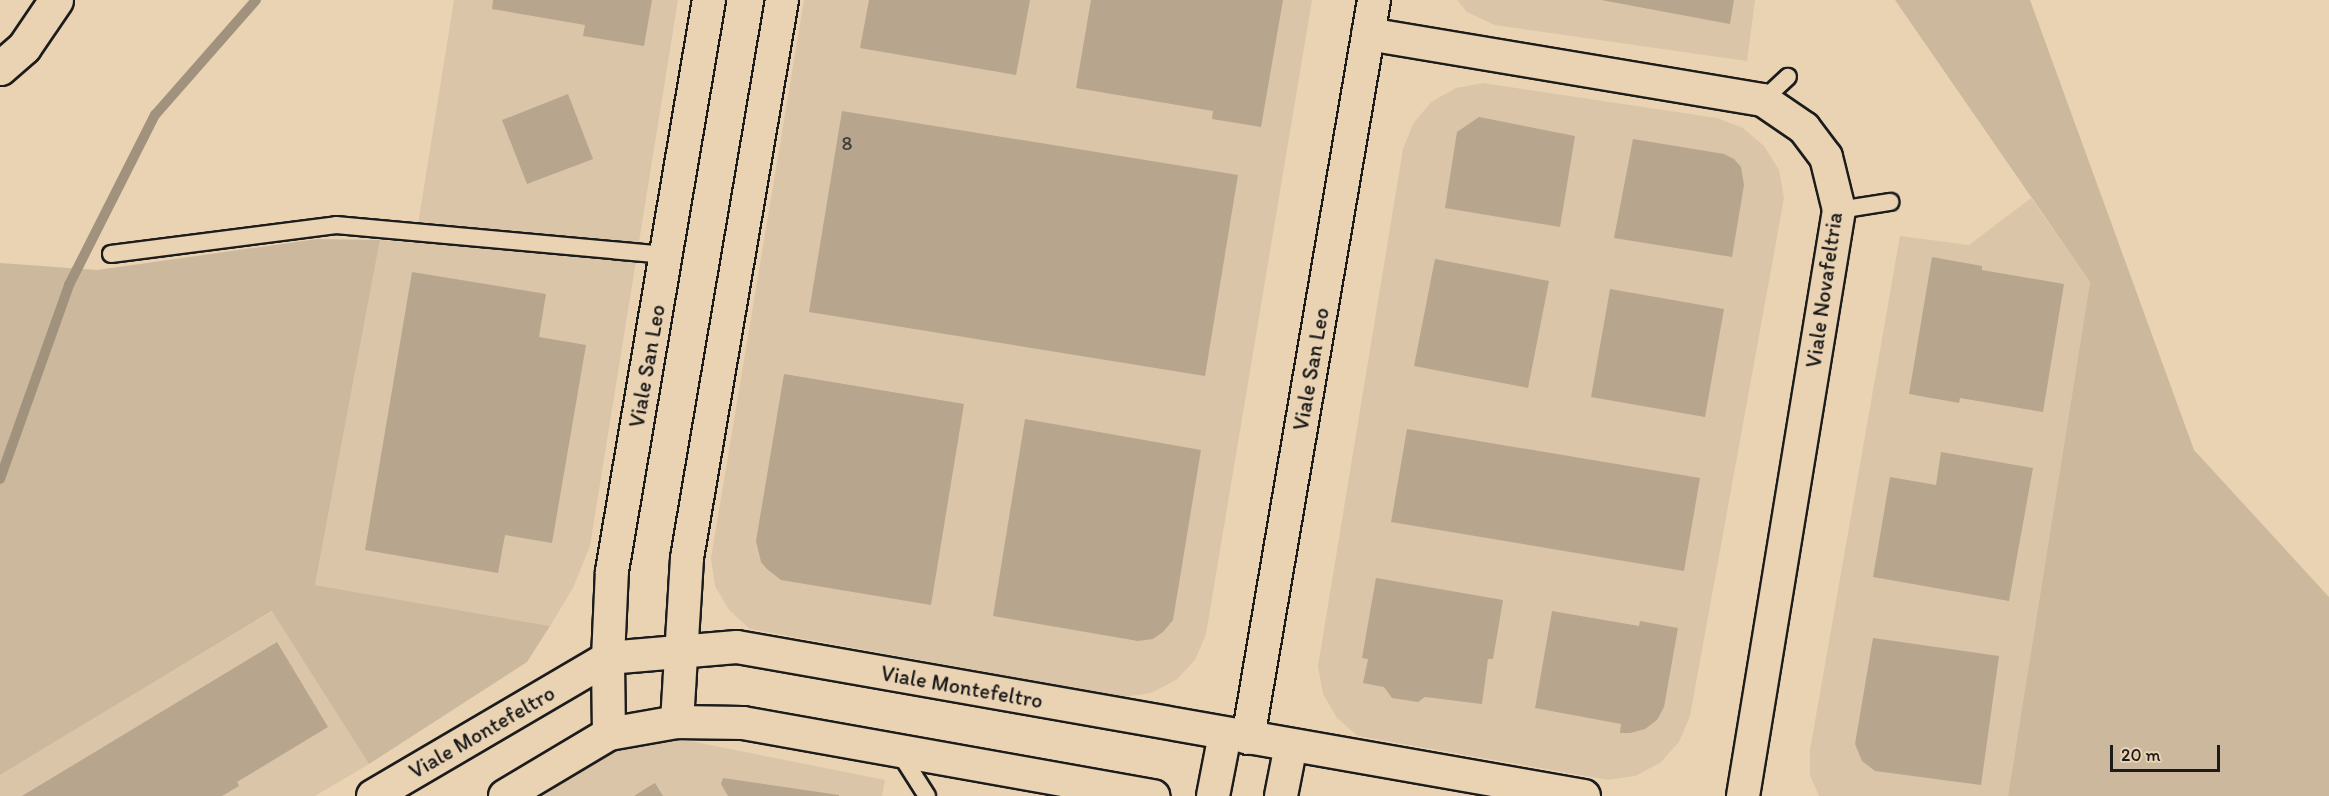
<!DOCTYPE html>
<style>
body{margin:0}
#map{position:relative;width:2329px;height:796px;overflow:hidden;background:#ead3b3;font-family:Itim,sans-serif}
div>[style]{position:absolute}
.built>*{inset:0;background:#dbc5a8}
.green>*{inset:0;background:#ccb89d}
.stream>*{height:10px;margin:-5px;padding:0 5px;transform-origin:5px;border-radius:5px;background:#a1927e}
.building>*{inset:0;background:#b7a58e}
.roads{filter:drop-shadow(2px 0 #1c1c1c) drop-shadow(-2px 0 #1c1c1c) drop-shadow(0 2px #1c1c1c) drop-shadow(0 -2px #1c1c1c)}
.lane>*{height:16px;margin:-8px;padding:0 8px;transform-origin:8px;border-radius:8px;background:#ead3b3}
.street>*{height:32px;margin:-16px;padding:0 16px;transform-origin:16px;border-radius:16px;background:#ead3b3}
.highway>*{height:33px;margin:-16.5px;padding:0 16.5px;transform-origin:16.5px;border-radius:16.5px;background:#ead3b3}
span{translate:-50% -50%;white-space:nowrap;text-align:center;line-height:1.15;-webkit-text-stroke:5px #ead3b3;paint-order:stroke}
.number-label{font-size:20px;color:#433e38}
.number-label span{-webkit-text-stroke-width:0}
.street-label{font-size:22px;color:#1c1c1c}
.scale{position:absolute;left:2110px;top:745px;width:110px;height:27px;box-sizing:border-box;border:3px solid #1c1c1c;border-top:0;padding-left:8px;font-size:18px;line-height:21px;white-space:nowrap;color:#1c1c1c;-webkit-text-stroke:4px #ead3b3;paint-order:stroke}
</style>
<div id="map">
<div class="built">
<i style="clip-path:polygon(454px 0,678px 0,590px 546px,573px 588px,550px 626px,315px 585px,380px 240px,415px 243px)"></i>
<i style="clip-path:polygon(804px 0,1312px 0,1206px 634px,1195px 660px,1176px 680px,1151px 693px,1123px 697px,750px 629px,729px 610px,715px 586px,711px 558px)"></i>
<i style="clip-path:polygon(1457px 0,1755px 0,1747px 61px,1495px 25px,1467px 12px)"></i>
<i style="clip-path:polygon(1483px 83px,1717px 118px,1743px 128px,1764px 146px,1779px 170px,1784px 198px,1690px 716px,1679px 742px,1660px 763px,1635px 776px,1608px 780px,1358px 736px,1337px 718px,1323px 694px,1318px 666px,1403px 149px,1413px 124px,1431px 102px,1456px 88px)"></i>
<i style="clip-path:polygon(2031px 198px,2090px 282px,2008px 796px,1819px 796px,1810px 775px,1810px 750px,1900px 236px,1969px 245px)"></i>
<i style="clip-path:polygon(273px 611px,369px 764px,315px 796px,0 796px,0 775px)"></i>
<i style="clip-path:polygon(685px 740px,885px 780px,882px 796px,539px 796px,609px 753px,644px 743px)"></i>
</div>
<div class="green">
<i style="clip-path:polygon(1895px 0,2030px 0,2194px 450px,2329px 597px,2329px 796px,2008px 796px,2090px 282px)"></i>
<i style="clip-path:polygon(317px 239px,380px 240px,315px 585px,550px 626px,527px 662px,369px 764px,272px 611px,0 775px,0 263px,97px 270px)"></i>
</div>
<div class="stream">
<i style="left:0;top:479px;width:206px;rotate:-70.4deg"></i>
<i style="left:69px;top:285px;width:191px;rotate:-63.2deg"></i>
<i style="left:155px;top:115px;width:153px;rotate:-48.7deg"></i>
</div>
<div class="building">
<i style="clip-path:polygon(493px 0,652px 0,644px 46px,583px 36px,585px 25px,492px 9px)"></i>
<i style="clip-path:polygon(869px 0,1030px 0,1016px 75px,860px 48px)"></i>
<i style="clip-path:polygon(1091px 0,1283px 0,1261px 127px,1212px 119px,1213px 111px,1076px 88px)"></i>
<i style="clip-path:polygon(1601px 0,1734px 0,1730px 24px)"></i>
<i style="clip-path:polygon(568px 94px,593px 159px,527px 184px,502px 120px)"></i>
<i style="clip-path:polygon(842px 111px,1238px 175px,1205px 376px,809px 312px)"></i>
<i style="clip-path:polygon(1479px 117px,1575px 136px,1560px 227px,1445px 208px,1457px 132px)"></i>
<i style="clip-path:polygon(1633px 139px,1724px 154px,1734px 159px,1741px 167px,1744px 185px,1732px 257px,1614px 238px)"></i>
<i style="clip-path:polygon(1932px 257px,1982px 266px,1982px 270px,2064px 284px,2043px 412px,1960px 398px,1959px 403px,1909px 394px)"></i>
<i style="clip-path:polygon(1435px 259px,1549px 281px,1528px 388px,1414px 366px)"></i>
<i style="clip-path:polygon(412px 272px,546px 294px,539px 337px,586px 345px,552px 543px,505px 535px,498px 573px,365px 550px)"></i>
<i style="clip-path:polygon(1610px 289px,1724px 309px,1705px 417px,1591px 397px)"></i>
<i style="clip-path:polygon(784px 374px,964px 404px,931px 605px,781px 580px,767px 569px,761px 562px,756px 541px)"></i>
<i style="clip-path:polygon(1025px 419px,1201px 450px,1173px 620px,1163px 632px,1153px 639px,1138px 641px,993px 616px)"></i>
<i style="clip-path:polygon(1407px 429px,1700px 478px,1684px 571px,1391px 522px)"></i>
<i style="clip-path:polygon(1941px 452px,2033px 468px,2009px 601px,1873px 577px,1890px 477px,1936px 485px)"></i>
<i style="clip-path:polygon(1376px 578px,1503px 600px,1493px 659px,1488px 659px,1482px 704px,1425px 697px,1418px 702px,1392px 698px,1384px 687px,1363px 683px,1368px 659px,1362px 658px)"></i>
<i style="clip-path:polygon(1552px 611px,1639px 626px,1640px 621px,1678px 628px,1664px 707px,1657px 720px,1645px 729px,1630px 733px,1620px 733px,1621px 724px,1535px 708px)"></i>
<i style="clip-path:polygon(1873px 638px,1999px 656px,1981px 785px,1875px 771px,1862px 761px,1855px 744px)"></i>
<i style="clip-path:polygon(277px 642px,328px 727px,237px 782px,239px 786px,222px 796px,22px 796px)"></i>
<i style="clip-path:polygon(723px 778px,839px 795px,839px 796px,728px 796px,721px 784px)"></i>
<i style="clip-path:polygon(655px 783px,663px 796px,634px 796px,648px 787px)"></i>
</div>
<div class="roads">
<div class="lane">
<i style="left:1763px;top:100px;width:34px;rotate:-43deg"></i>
<i style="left:1839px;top:210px;width:52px;rotate:-8.9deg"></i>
<i style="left:111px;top:254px;width:227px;rotate:-7.3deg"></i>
<i style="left:336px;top:225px;width:331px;rotate:5.2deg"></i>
<i style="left:899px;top:752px;width:52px;rotate:57.5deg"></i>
</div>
<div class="street">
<i style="left:1368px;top:34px;width:400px;rotate:9.5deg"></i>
<i style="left:1763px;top:100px;width:50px;rotate:34.3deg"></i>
<i style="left:1804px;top:128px;width:36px;rotate:53deg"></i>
<i style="left:1826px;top:157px;width:55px;rotate:76.2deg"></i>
<i style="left:1839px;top:210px;width:594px;rotate:99.3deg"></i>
<i style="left:677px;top:722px;width:164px;rotate:-86.5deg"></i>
<i style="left:687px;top:558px;width:566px;rotate:-80.34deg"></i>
<i style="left:609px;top:734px;width:76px;rotate:-90.8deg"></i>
<i style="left:608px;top:658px;width:87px;rotate:-87.4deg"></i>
<i style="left:612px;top:571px;width:579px;rotate:-80.36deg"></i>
<i style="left:1248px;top:738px;width:749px;rotate:-80.31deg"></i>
<i style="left:373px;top:796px;width:273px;rotate:-30.4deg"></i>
<i style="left:608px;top:658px;width:129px;rotate:-4.9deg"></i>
<i style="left:737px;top:647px;width:860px;rotate:9.98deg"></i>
<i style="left:505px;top:796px;width:121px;rotate:-30.8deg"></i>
<i style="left:609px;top:734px;width:69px;rotate:-10deg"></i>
<i style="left:677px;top:722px;width:66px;rotate:0.9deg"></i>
<i style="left:743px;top:723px;width:417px;rotate:10.1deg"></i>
<i style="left:1213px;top:796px;width:63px;rotate:-79deg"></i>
<i style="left:1281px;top:796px;width:52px;rotate:-78.9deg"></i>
</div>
<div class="highway">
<i style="left:0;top:68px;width:32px;rotate:-41deg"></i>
<i style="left:24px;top:47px;width:57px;rotate:-55.8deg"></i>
</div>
</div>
<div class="number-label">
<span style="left:847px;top:143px">8</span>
</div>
<div class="street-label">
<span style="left:1824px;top:290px;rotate:-82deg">Viale Novafeltria</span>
<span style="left:647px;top:366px;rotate:-80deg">Viale San Leo</span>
<span style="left:1311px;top:369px;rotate:-80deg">Viale San Leo</span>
<span style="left:962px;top:687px;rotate:10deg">Viale Montefeltro</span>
<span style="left:482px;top:732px;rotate:-30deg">Viale Montefeltro</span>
</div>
<div class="scale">20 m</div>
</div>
